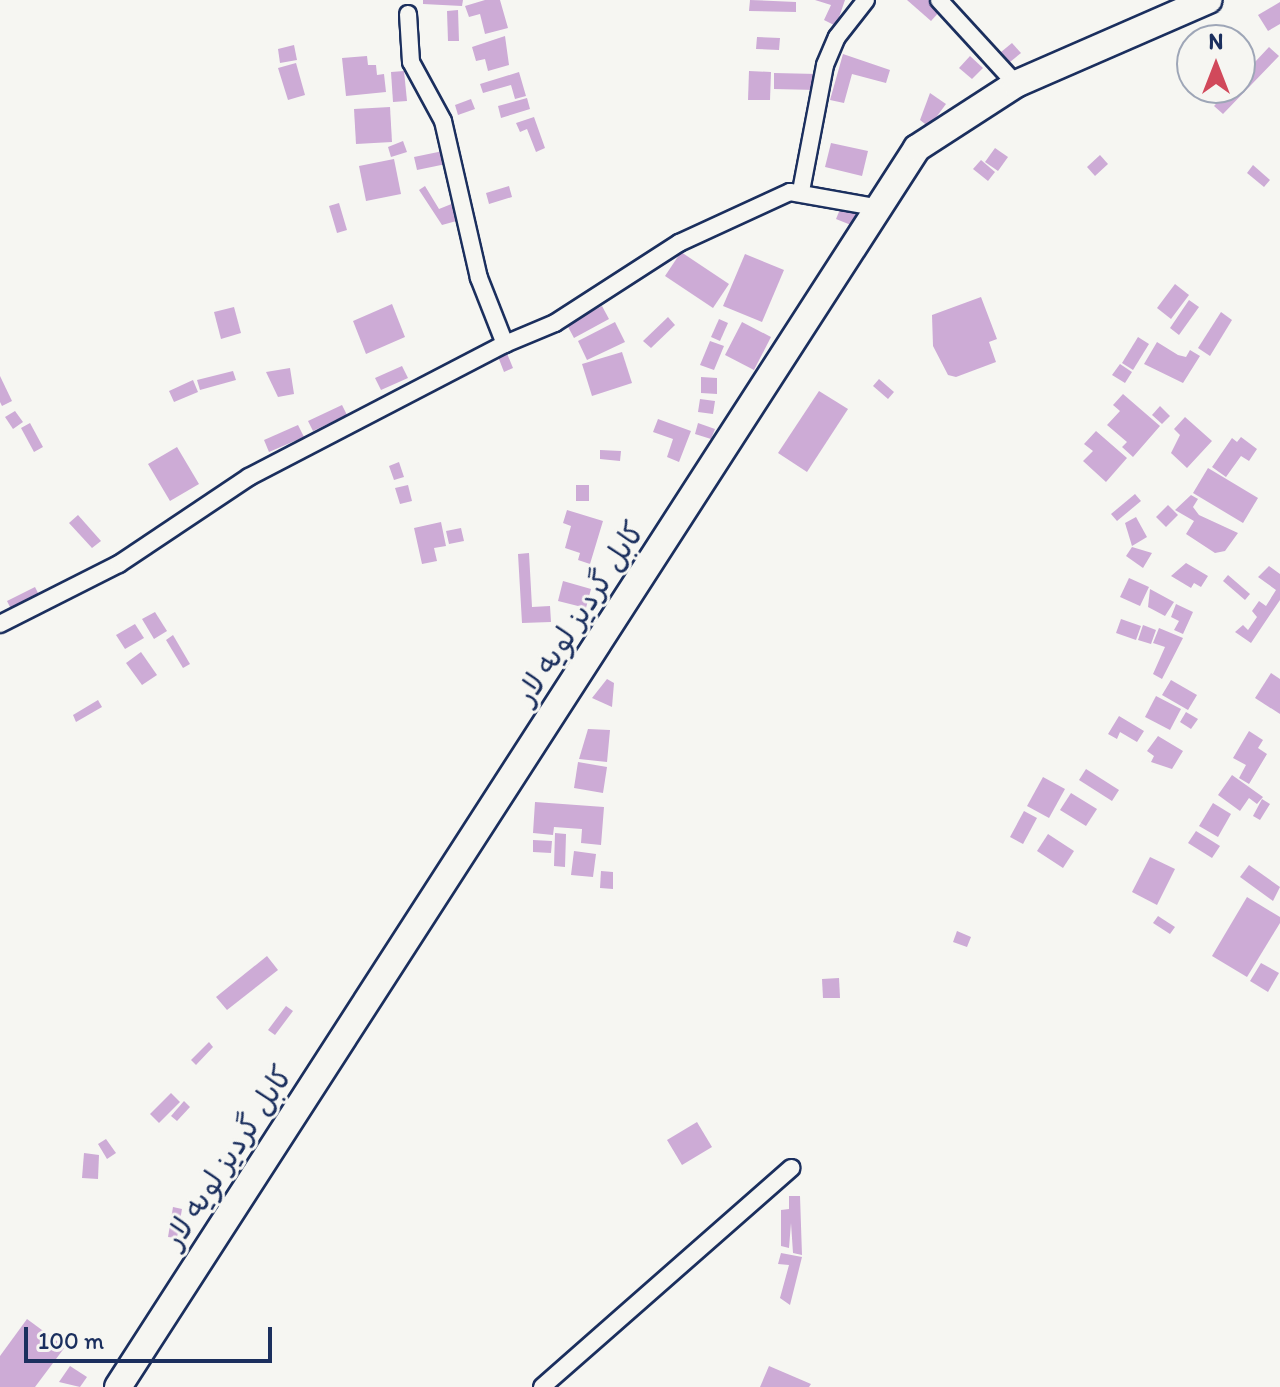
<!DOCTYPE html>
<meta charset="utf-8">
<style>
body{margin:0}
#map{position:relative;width:1280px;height:1387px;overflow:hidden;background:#f6f6f2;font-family:Itim,"Playpen Sans Arabic",sans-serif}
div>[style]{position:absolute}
.building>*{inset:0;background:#cdabd6}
.roads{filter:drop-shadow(2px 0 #1b2f5e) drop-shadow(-2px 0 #1b2f5e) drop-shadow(0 2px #1b2f5e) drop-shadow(0 -2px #1b2f5e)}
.minor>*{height:16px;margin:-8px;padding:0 8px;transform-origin:8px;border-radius:8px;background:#f6f6f2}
.trunk>*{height:26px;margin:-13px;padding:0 13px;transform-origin:13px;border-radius:13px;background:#f6f6f2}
span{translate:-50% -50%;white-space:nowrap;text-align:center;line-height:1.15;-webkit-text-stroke:6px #f6f6f2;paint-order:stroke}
.street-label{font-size:30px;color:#1b2f5e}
.north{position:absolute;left:1176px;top:24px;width:80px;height:80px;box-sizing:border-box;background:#f6f6f2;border:2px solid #9ea6b7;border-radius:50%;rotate:0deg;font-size:22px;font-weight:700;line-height:32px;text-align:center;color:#1b2f5e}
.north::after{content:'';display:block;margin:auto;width:28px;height:36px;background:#d1495b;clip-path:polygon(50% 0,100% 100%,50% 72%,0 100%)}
.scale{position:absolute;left:24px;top:1327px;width:248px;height:36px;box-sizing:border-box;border:4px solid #1b2f5e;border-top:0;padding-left:10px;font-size:24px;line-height:28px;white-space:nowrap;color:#1b2f5e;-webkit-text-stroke:6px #f6f6f2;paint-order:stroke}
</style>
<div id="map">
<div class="building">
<i style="clip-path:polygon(423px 0,463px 0,462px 6px,423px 4px)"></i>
<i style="clip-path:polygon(485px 0,500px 0,508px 28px,485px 34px,480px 14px,469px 17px,465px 6px)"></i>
<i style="clip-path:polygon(750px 0,796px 2px,796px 12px,749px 11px)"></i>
<i style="clip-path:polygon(815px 0,845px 0,836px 26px,824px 20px,831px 5px)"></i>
<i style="clip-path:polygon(907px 0,935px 0,941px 10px,931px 21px)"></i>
<i style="clip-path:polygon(1280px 2px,1280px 24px,1268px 31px,1258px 15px)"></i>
<i style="clip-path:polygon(458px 10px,459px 41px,448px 41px,447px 11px)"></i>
<i style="clip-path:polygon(505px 36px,509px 65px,488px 71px,485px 59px,476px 61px,472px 47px)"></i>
<i style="clip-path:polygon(757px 37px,780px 38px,779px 50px,756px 49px)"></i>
<i style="clip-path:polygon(1012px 43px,1021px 53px,1010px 62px,1001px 52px)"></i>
<i style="clip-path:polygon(294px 45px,297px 60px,280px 63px,278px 49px)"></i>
<i style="clip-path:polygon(1269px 47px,1279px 56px,1223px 114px,1214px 106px,1231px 88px,1240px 88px,1240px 78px)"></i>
<i style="clip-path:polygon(843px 54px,890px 70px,886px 83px,852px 74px,844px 103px,830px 100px)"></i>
<i style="clip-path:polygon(367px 56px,368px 65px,376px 65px,377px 75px,384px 74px,386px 92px,346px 96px,342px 58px)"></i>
<i style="clip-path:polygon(970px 56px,983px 68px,972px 79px,959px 68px)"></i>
<i style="clip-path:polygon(296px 63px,305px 95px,288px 100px,278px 68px)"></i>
<i style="clip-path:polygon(404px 71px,407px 101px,393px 102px,391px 72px)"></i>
<i style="clip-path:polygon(749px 71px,771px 72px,770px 100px,748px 100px)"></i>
<i style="clip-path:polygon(519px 72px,526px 96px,515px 99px,511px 85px,483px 93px,480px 84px)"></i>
<i style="clip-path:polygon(774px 73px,817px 74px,816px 90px,774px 89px)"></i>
<i style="clip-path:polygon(930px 93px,946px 104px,929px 127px,920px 120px)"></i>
<i style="clip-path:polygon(527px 98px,530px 109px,501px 118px,498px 106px)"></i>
<i style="clip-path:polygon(471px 99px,475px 109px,458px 115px,455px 105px)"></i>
<i style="clip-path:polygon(390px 107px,392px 142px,356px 144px,354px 109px)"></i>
<i style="clip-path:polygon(534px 117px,545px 148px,536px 152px,527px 129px,520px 132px,516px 123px)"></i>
<i style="clip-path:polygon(403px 141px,407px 152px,391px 157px,388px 147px)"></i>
<i style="clip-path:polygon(831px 143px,868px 151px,862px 176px,825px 167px)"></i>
<i style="clip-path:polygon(995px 148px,1008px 157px,998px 171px,985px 162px)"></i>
<i style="clip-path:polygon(443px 151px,446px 164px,417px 170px,414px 157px)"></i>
<i style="clip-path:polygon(1100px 155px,1108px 164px,1095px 176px,1087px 167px)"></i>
<i style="clip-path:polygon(394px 159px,401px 194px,366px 201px,359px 166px)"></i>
<i style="clip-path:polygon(981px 160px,995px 172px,988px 181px,973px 169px)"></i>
<i style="clip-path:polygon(1253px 165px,1270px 180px,1264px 187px,1247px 173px)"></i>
<i style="clip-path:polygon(425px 186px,439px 209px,454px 203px,460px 220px,442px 225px,419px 190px)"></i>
<i style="clip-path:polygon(509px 186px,512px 197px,489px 204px,486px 193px)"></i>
<i style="clip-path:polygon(843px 202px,868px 212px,861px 229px,836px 219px)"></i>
<i style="clip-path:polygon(339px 203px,347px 230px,337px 233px,329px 206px)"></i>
<i style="clip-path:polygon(681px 252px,729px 284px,713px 308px,665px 276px)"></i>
<i style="clip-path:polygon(745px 254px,784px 270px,762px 322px,723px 306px)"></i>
<i style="clip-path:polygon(1175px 284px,1189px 295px,1171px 319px,1157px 308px)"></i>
<i style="clip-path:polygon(981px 297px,997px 339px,989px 342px,996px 362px,956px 377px,948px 375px,933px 346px,932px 315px)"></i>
<i style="clip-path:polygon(1189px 300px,1199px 307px,1179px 335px,1170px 328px)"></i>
<i style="clip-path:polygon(392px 304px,405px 337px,366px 354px,353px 321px)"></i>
<i style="clip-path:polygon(602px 306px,609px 319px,574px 338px,567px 325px)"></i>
<i style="clip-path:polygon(234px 307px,241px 333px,221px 339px,214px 312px)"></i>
<i style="clip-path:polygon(1221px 312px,1232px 320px,1210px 356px,1198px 348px)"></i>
<i style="clip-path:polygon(668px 317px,675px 325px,651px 348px,643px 341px)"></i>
<i style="clip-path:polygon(719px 319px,728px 323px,720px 341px,711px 337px)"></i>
<i style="clip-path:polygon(615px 322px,625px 342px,587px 360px,578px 341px)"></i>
<i style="clip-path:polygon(742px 322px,771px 337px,754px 370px,725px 355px)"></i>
<i style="clip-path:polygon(1138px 337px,1149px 344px,1133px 370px,1122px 363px)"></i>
<i style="clip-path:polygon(710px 341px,724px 346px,714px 370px,700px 365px)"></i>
<i style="clip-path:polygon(1157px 342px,1178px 355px,1186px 357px,1190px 350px,1200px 356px,1183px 383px,1144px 364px)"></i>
<i style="clip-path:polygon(506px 351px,513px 368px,504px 372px,497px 354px)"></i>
<i style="clip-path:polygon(622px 352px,632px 383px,592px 396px,582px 364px)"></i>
<i style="clip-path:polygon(1120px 364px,1132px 372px,1125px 383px,1112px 375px)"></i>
<i style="clip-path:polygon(402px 366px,408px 378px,381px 390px,375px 378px)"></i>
<i style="clip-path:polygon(290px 368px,294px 394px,278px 397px,266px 372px)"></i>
<i style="clip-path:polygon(233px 371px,236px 380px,200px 390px,197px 380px)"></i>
<i style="clip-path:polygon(0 376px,12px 401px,2px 406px,0 402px)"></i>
<i style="clip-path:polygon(701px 377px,717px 378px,717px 394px,701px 393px)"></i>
<i style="clip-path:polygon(879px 379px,894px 392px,888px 399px,873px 386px)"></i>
<i style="clip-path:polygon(193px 380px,198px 392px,174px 402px,169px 391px)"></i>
<i style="clip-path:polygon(819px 391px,848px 409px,807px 472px,778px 453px)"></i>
<i style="clip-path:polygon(1123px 394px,1160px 426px,1133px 457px,1122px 447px,1127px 442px,1107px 425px,1120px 411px,1113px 405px)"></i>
<i style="clip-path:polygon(700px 399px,715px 401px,713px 414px,698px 412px)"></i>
<i style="clip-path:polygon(342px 405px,347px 415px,313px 431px,308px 421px)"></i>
<i style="clip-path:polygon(1160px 406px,1170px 416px,1162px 424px,1152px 415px)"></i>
<i style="clip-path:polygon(15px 411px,23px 422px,13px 429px,5px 417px)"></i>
<i style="clip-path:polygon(1185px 417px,1212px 441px,1187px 468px,1171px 453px,1180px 435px,1174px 429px)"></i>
<i style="clip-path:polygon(658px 419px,691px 431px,679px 462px,667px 457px,673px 439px,653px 432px)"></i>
<i style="clip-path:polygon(30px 423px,43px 447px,34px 452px,21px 428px)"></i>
<i style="clip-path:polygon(698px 423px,715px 429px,711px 439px,695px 434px)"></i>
<i style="clip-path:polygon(298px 425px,304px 437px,269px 452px,264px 440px)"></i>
<i style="clip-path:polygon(1096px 431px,1127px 458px,1106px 482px,1083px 461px,1093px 451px,1084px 444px)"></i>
<i style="clip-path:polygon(1241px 437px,1257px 449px,1249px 461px,1241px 456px,1226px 477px,1212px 467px,1232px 438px,1237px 442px)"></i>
<i style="clip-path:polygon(177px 447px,199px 484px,170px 501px,148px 464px)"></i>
<i style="clip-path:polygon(600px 450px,621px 451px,620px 461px,600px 459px)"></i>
<i style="clip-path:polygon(399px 462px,404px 477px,394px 480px,389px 466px)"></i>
<i style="clip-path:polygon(1208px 468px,1258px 498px,1243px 523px,1193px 493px)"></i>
<i style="clip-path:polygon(408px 485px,412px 501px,400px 504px,395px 488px)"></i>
<i style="clip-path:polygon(576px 485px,589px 485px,589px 501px,576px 501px)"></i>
<i style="clip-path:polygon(1135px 494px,1141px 501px,1117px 521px,1111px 514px)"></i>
<i style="clip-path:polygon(1191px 495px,1198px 499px,1193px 507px,1199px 515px,1238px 533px,1225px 551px,1215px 553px,1186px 534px,1194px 521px,1175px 510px)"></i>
<i style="clip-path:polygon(1168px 505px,1178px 515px,1166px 527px,1156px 517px)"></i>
<i style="clip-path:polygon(567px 510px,603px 521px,590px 564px,578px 560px,580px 553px,565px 548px,571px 526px,563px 523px)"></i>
<i style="clip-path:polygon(78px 515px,101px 541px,92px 548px,69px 523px)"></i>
<i style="clip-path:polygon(1136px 517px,1147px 537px,1132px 546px,1125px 523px)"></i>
<i style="clip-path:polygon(441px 522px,446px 546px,434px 548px,437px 561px,422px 564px,414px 528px)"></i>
<i style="clip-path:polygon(461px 528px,464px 541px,449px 544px,446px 531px)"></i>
<i style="clip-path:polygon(1132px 547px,1152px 553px,1143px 568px,1126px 556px)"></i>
<i style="clip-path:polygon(529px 553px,532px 607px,550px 606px,551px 622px,522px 623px,518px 554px)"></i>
<i style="clip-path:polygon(1186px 563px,1208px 576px,1201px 587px,1194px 583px,1191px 588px,1171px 576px)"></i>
<i style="clip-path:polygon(1269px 566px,1280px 574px,1280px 600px,1251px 643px,1235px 632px,1243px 625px,1248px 630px,1257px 617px,1252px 611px,1259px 601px,1266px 606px,1276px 590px,1258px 577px)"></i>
<i style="clip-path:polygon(1228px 575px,1250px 594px,1245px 600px,1223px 581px)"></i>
<i style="clip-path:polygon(1129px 578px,1149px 587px,1140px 606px,1120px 597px)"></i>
<i style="clip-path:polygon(563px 581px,591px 589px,586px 608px,558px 601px)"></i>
<i style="clip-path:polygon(35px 587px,41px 599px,13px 613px,7px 601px)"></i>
<i style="clip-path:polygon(1150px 589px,1174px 602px,1165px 616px,1148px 607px)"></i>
<i style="clip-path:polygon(1176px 604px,1193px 612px,1183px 634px,1174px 630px,1179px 621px,1171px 617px)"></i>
<i style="clip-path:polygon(155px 612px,167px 631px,154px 639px,142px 619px)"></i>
<i style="clip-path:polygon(1121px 619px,1141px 626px,1136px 640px,1116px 633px)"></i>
<i style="clip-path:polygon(135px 624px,144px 638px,125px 649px,116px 635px)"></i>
<i style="clip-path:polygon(1143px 625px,1156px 630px,1151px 644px,1138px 640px)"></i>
<i style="clip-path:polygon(1159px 628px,1183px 638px,1162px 679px,1153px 674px,1165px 647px,1153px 643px)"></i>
<i style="clip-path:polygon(173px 635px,190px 664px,183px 668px,166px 640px)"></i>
<i style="clip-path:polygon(141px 652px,157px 675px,142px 685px,126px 663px)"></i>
<i style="clip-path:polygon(1271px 673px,1280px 679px,1280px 714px,1255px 698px)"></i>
<i style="clip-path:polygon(607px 679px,614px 683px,612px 707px,592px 698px)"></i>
<i style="clip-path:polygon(1171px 680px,1197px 695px,1188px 710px,1162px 695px)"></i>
<i style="clip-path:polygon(1156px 696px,1181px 709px,1170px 730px,1145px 717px)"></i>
<i style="clip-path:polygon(98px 700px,102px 707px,76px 722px,73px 715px)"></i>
<i style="clip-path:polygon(1186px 712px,1198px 719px,1191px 729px,1180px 722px)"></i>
<i style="clip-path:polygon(1119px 716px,1144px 731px,1137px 742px,1120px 732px,1117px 739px,1108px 734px)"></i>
<i style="clip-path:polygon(588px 729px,610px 730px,607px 762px,579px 759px)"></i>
<i style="clip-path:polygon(1249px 731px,1263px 740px,1258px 748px,1267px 754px,1249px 784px,1239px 778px,1246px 765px,1233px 758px)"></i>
<i style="clip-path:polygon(1158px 736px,1183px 751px,1172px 769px,1151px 762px,1154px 756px,1147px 751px)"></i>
<i style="clip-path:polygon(578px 762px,607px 767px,603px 793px,574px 788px)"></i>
<i style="clip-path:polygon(1086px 769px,1119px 790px,1112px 801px,1079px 780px)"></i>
<i style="clip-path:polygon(1232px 775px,1263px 797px,1257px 804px,1249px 798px,1240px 811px,1218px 795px)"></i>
<i style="clip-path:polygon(1043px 777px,1065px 789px,1049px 818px,1027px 806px)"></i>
<i style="clip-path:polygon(1071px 793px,1097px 809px,1086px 826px,1060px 810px)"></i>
<i style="clip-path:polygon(1262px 799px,1270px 804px,1260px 820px,1253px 816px)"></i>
<i style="clip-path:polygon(535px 802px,604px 807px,601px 845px,581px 843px,582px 829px,554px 827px,553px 835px,533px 833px)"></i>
<i style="clip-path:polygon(1213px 803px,1231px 814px,1218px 837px,1199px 826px)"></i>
<i style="clip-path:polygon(1024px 811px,1037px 818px,1023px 844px,1010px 837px)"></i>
<i style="clip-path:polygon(1196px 831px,1220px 846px,1212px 858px,1188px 843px)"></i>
<i style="clip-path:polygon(555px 833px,566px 834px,565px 867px,554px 866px)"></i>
<i style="clip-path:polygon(1048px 834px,1074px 851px,1063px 868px,1037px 851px)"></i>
<i style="clip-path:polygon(533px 840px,552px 841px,551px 853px,533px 852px)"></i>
<i style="clip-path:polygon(574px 851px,596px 854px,593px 877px,571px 875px)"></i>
<i style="clip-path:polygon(1150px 857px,1175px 869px,1157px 905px,1132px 892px)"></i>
<i style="clip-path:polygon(1249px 865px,1280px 887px,1273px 901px,1240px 877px)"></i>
<i style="clip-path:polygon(601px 871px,613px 872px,613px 889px,600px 888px)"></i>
<i style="clip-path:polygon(1247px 897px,1280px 917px,1280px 923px,1247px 977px,1212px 956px)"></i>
<i style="clip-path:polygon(1158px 916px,1175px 927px,1170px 934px,1153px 923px)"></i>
<i style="clip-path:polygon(957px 931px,971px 937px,967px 947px,953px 942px)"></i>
<i style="clip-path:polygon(267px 956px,278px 970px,227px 1010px,216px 997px)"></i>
<i style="clip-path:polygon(1261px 963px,1279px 973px,1268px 992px,1250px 981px)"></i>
<i style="clip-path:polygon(839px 978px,840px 998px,823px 998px,822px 979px)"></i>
<i style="clip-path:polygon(286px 1006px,293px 1011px,275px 1035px,268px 1030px)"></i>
<i style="clip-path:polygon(209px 1042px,213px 1047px,196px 1065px,191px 1060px)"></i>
<i style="clip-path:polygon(171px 1093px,180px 1102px,159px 1123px,150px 1114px)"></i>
<i style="clip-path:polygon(184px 1101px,190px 1107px,177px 1121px,171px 1116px)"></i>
<i style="clip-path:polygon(697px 1122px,712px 1147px,682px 1165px,667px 1140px)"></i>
<i style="clip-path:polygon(106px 1139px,116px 1153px,107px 1159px,98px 1144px)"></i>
<i style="clip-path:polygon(84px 1153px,99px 1155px,98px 1179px,82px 1178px)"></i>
<i style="clip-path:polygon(789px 1196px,800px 1196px,802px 1255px,793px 1253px,791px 1223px,789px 1248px,781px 1246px,781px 1210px,789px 1209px)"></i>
<i style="clip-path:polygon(173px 1207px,182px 1209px,177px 1238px,168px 1237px)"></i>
<i style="clip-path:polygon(781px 1253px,802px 1257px,790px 1305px,780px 1298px,789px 1265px,778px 1264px)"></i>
<i style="clip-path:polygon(27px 1319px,65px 1347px,35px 1387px,0 1387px,0 1356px)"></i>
<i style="clip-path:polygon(70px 1366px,87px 1377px,80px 1387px,59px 1382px)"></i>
<i style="clip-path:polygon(769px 1366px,811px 1384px,809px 1387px,760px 1387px)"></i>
</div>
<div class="roads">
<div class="minor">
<i style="left:939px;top:0;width:114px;rotate:47.5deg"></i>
<i style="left:408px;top:14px;width:48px;rotate:86.4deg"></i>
<i style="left:411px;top:62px;width:67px;rotate:61.5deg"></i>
<i style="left:443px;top:121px;width:161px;rotate:77.1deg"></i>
<i style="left:479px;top:278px;width:71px;rotate:68.5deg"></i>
<i style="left:801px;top:191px;width:128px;rotate:-79.2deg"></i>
<i style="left:825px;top:65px;width:30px;rotate:-67deg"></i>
<i style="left:837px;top:37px;width:47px;rotate:-51.9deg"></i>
<i style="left:0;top:624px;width:133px;rotate:-26.8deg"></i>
<i style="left:119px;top:564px;width:156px;rotate:-33.8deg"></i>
<i style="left:249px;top:477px;width:288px;rotate:-27.5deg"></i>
<i style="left:505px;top:344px;width:54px;rotate:-22.8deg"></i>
<i style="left:555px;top:323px;width:148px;rotate:-32.8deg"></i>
<i style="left:679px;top:243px;width:122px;rotate:-24.7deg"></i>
<i style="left:790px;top:192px;width:91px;rotate:10.1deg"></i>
<i style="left:542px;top:1387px;width:332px;rotate:-41.3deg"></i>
</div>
<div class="trunk">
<i style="left:118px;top:1387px;width:1474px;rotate:-57.18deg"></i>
<i style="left:917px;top:148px;width:118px;rotate:-32.9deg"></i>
<i style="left:1016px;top:84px;width:210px;rotate:-23.6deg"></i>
</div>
</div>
<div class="street-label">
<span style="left:580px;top:613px;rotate:-57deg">کابل گردیز لویه لار</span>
<span style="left:228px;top:1157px;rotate:-57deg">کابل گردیز لویه لار</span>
</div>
<div class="north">N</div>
<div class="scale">100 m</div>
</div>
